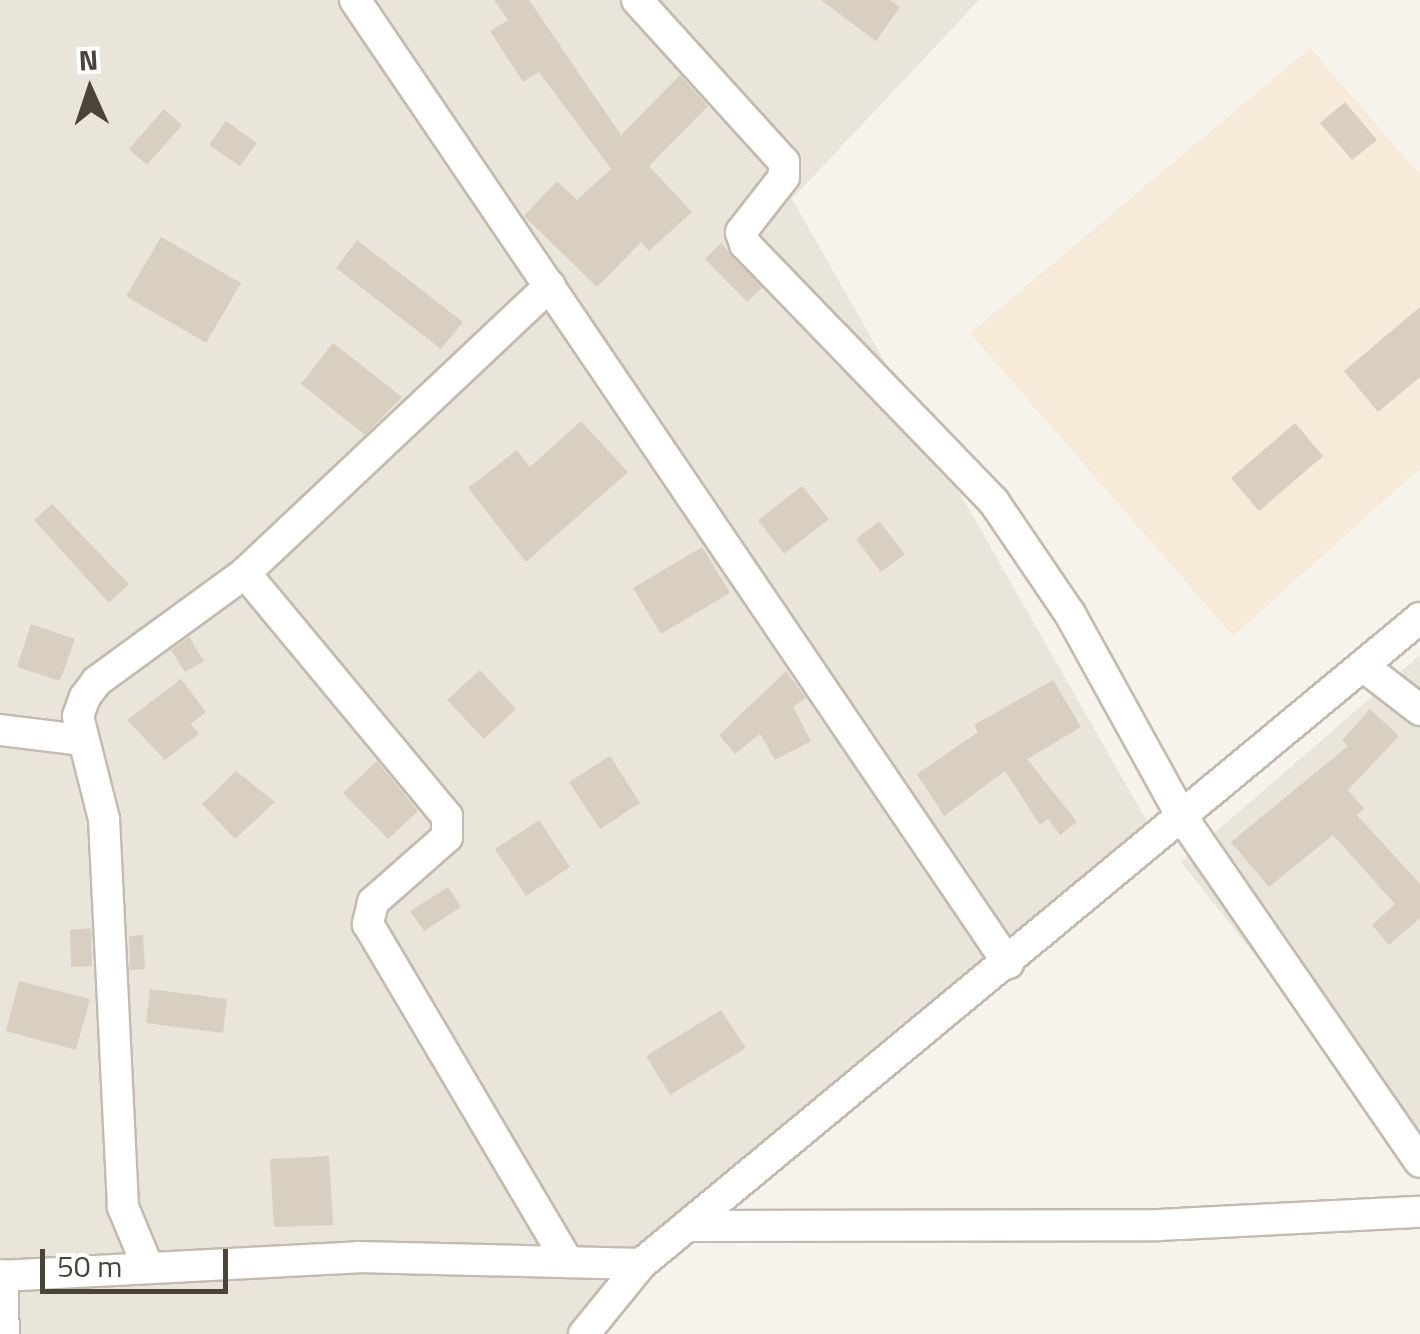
<!DOCTYPE html>
<style>
body{margin:0}
#map{position:relative;width:1420px;height:1334px;overflow:hidden;background:#f6f3ec;font-family:"Titillium Web",sans-serif}
div>[style]{position:absolute}
.residential>*{inset:0;background:#eae5da}
.commercial>*{inset:0;background:#f7ead8}
.building>*{inset:0;background:#d8cfc1}
.roads{filter:drop-shadow(2px 0 #c2bbae) drop-shadow(-2px 0 #c2bbae) drop-shadow(0 2px #c2bbae) drop-shadow(0 -2px #c2bbae)}
.minor>*{height:30px;margin:-15px;padding:0 15px;transform-origin:15px;border-radius:15px;background:#fff}
span{translate:-50% -50%;white-space:nowrap;text-align:center;line-height:1.15;-webkit-text-stroke:10px #fff;paint-order:stroke}
.north{position:absolute;left:40px;top:40px;width:100px;height:100px;-webkit-text-stroke:8px #fff;paint-order:stroke;rotate:357deg;font-size:28px;font-weight:700;line-height:40px;text-align:center;color:#4b4439}
.north::after{content:'';display:block;margin:auto;width:35px;height:45px;background:#4b4439;clip-path:polygon(50% 0,100% 100%,50% 72%,0 100%)}
.scale{position:absolute;left:40px;top:1249px;width:188px;height:45px;box-sizing:border-box;border:5px solid #4b4439;border-top:0;padding-left:12px;font-size:30px;line-height:35px;white-space:nowrap;color:#4b4439;-webkit-text-stroke:8px #fff;paint-order:stroke}
</style>
<div id="map">
<div class="residential">
<i style="clip-path:polygon(0 0,979px 0,792px 199px,1148px 823px,687px 1226px,584px 1334px,0 1334px)"></i>
<i style="clip-path:polygon(1420px 655px,1420px 1164px,1181px 862px)"></i>
</div>
<div class="commercial">
<i style="clip-path:polygon(1310px 48px,1420px 175px,1420px 468px,1233px 636px,970px 333px)"></i>
</div>
<div class="building">
<i style="clip-path:polygon(494px 0,529px 0,621px 135px,680px 75px,708px 106px,649px 166px,692px 212px,649px 251px,641px 242px,597px 287px,524px 216px,557px 181px,577px 200px,611px 169px,539px 72px,523px 82px,490px 31px,508px 20px)"></i>
<i style="clip-path:polygon(821px 0,890px 0,900px 7px,876px 41px)"></i>
<i style="clip-path:polygon(1345px 102px,1377px 140px,1352px 160px,1320px 123px)"></i>
<i style="clip-path:polygon(164px 109px,182px 125px,147px 165px,129px 149px)"></i>
<i style="clip-path:polygon(226px 121px,257px 143px,240px 166px,209px 145px)"></i>
<i style="clip-path:polygon(161px 237px,241px 283px,206px 343px,126px 296px)"></i>
<i style="clip-path:polygon(357px 240px,463px 322px,441px 349px,336px 268px)"></i>
<i style="clip-path:polygon(721px 243px,762px 288px,747px 302px,705px 259px)"></i>
<i style="clip-path:polygon(1420px 307px,1420px 377px,1378px 412px,1344px 371px)"></i>
<i style="clip-path:polygon(333px 343px,402px 397px,365px 435px,301px 384px)"></i>
<i style="clip-path:polygon(581px 421px,628px 472px,526px 562px,468px 488px,517px 450px,530px 467px)"></i>
<i style="clip-path:polygon(1295px 423px,1323px 456px,1259px 511px,1231px 478px)"></i>
<i style="clip-path:polygon(802px 486px,829px 519px,784px 554px,758px 520px)"></i>
<i style="clip-path:polygon(52px 504px,129px 584px,109px 603px,34px 520px)"></i>
<i style="clip-path:polygon(879px 521px,905px 554px,881px 572px,856px 539px)"></i>
<i style="clip-path:polygon(702px 547px,730px 593px,661px 634px,633px 588px)"></i>
<i style="clip-path:polygon(31px 624px,75px 639px,60px 681px,17px 667px)"></i>
<i style="clip-path:polygon(189px 637px,204px 661px,185px 672px,171px 650px)"></i>
<i style="clip-path:polygon(480px 670px,516px 709px,484px 739px,447px 700px)"></i>
<i style="clip-path:polygon(786px 671px,806px 698px,793px 707px,811px 741px,775px 760px,760px 734px,735px 754px,719px 735px)"></i>
<i style="clip-path:polygon(181px 679px,206px 712px,191px 724px,199px 734px,165px 760px,127px 720px)"></i>
<i style="clip-path:polygon(1053px 680px,1081px 727px,1027px 759px,1077px 822px,1060px 835px,1048px 819px,1040px 825px,1005px 771px,944px 816px,917px 774px,978px 732px,974px 725px)"></i>
<i style="clip-path:polygon(1370px 709px,1399px 736px,1348px 790px,1364px 809px,1357px 815px,1420px 884px,1420px 918px,1389px 945px,1372px 925px,1395px 904px,1333px 835px,1269px 887px,1231px 842px,1348px 746px,1342px 740px)"></i>
<i style="clip-path:polygon(610px 756px,640px 803px,600px 829px,569px 782px)"></i>
<i style="clip-path:polygon(377px 761px,418px 811px,388px 839px,343px 793px)"></i>
<i style="clip-path:polygon(236px 771px,275px 802px,235px 839px,202px 804px)"></i>
<i style="clip-path:polygon(539px 820px,570px 867px,526px 896px,495px 849px)"></i>
<i style="clip-path:polygon(448px 887px,461px 907px,424px 931px,410px 911px)"></i>
<i style="clip-path:polygon(91px 928px,92px 966px,71px 967px,70px 930px)"></i>
<i style="clip-path:polygon(143px 935px,145px 969px,130px 970px,129px 936px)"></i>
<i style="clip-path:polygon(19px 981px,90px 999px,76px 1050px,6px 1031px)"></i>
<i style="clip-path:polygon(150px 989px,227px 999px,223px 1033px,146px 1023px)"></i>
<i style="clip-path:polygon(721px 1010px,746px 1048px,670px 1095px,646px 1056px)"></i>
<i style="clip-path:polygon(329px 1156px,333px 1225px,274px 1227px,270px 1159px)"></i>
</div>
<div class="roads">
<div class="minor">
<i style="left:355px;top:0;width:1164px;rotate:55.86deg"></i>
<i style="left:637px;top:0;width:219px;rotate:47.8deg"></i>
<i style="left:784px;top:162px;width:15px;rotate:90deg"></i>
<i style="left:784px;top:177px;width:70px;rotate:128deg"></i>
<i style="left:741px;top:232px;width:13px;rotate:72deg"></i>
<i style="left:745px;top:244px;width:359px;rotate:46deg"></i>
<i style="left:994px;top:502px;width:135px;rotate:55.8deg"></i>
<i style="left:1070px;top:614px;width:232px;rotate:61.1deg"></i>
<i style="left:1182px;top:817px;width:419px;rotate:55.4deg"></i>
<i style="left:245px;top:573px;width:316px;rotate:50.3deg"></i>
<i style="left:447px;top:816px;width:21px;rotate:90deg"></i>
<i style="left:447px;top:837px;width:98px;rotate:138.7deg"></i>
<i style="left:373px;top:902px;width:23px;rotate:103deg"></i>
<i style="left:368px;top:924px;width:391px;rotate:59.4deg"></i>
<i style="left:1363px;top:666px;width:72px;rotate:37.7deg"></i>
<i style="left:0;top:730px;width:83px;rotate:7deg"></i>
<i style="left:687px;top:1226px;width:472px;rotate:-0.1deg"></i>
<i style="left:1159px;top:1225px;width:261px;rotate:-2.9deg"></i>
<i style="left:147px;top:1265px;width:63px;rotate:-112.5deg"></i>
<i style="left:123px;top:1207px;width:388px;rotate:-92.8deg"></i>
<i style="left:104px;top:819px;width:106px;rotate:-104.2deg"></i>
<i style="left:78px;top:716px;width:20px;rotate:-70deg"></i>
<i style="left:85px;top:697px;width:20px;rotate:-53deg"></i>
<i style="left:97px;top:681px;width:183px;rotate:-36.1deg"></i>
<i style="left:245px;top:573px;width:419px;rotate:-43.3deg"></i>
<i style="left:2px;top:1275px;width:59px;rotate:88.1deg"></i>
<i style="left:0;top:1276px;width:359px;rotate:-3deg"></i>
<i style="left:358px;top:1257px;width:283px;rotate:1.4deg"></i>
<i style="left:584px;top:1334px;width:90px;rotate:-50.8deg"></i>
<i style="left:641px;top:1264px;width:1012px;rotate:-39.67deg"></i>
</div>
</div>
<div class="north">N</div>
<div class="scale">50 m</div>
</div>
